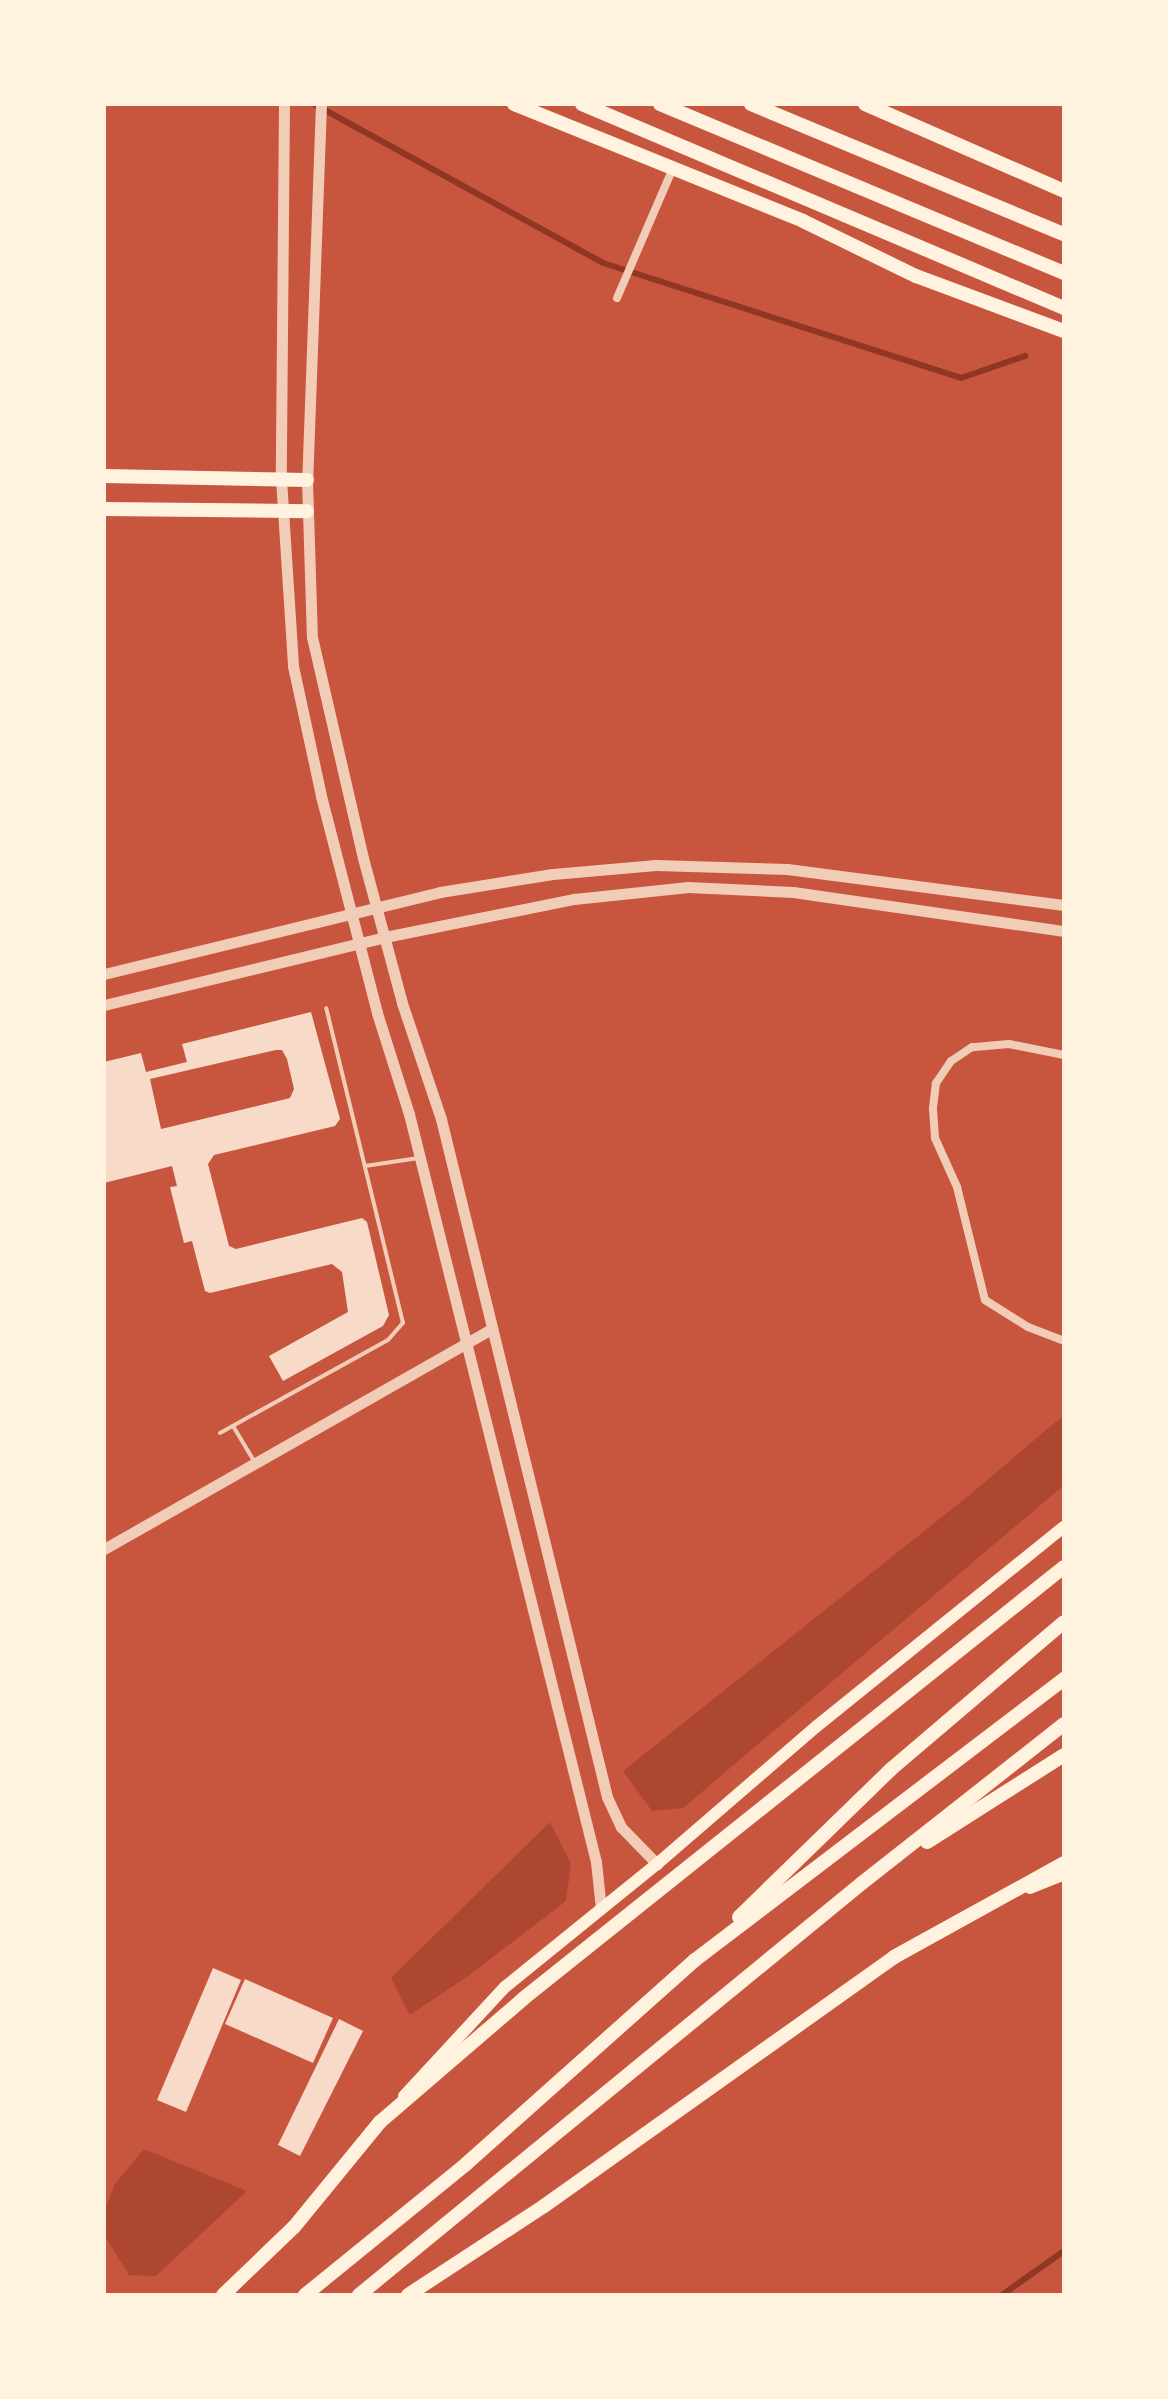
<!DOCTYPE html>
<style>
body{margin:0}
#map{position:relative;width:1168px;height:2399px;overflow:hidden;background:#c8553d;font-family:Arial,sans-serif}
div>[style]{position:absolute}
.green>*{inset:0;background:#ae4732}
.stream>*{height:6px;margin:-3px;padding:0 3px;transform-origin:3px;border-radius:3px;background:#8f3625}
.building>*{inset:0;background:#f7dbc8}
.service>*{height:4px;margin:-2px;padding:0 2px;transform-origin:2px;border-radius:2px;background:#f1ccb7}
.minor>*{height:8px;margin:-4px;padding:0 4px;transform-origin:4px;border-radius:4px;background:#f1ccb7}
.tertiary>*{height:11px;margin:-5.5px;padding:0 5.5px;transform-origin:5.5px;border-radius:5.5px;background:#f1ccb7}
.secondary>*{height:12px;margin:-6px;padding:0 6px;transform-origin:6px;border-radius:6px;background:#fff3e0}
.primary>*{height:14px;margin:-7px;padding:0 7px;transform-origin:7px;border-radius:7px;background:#fff3e0}
.trunk>*{height:14px;margin:-7px;padding:0 7px;transform-origin:7px;border-radius:7px;background:#fff3e0}
span{translate:-50% -50%;white-space:nowrap;text-align:center;line-height:1.15;-webkit-text-stroke:7px #fff3e0;paint-order:stroke}
.frame{position:absolute;inset:0;border:106px solid #fff3e0;pointer-events:none}
</style>
<div id="map">
<div class="green">
<i style="clip-path:polygon(1064px 1415px,1064px 1485px,683px 1808px,652px 1811px,623px 1771px,967px 1497px)"></i>
<i style="clip-path:polygon(550px 1822px,571px 1864px,566px 1901px,468px 1976px,410px 2015px,391px 1978px)"></i>
<i style="clip-path:polygon(144px 2149px,247px 2191px,156px 2276px,129px 2275px,104px 2235px,104px 2212px,115px 2184px)"></i>
</div>
<div class="stream">
<i style="left:314px;top:104px;width:330px;rotate:28.8deg"></i>
<i style="left:603px;top:263px;width:376px;rotate:17.8deg"></i>
<i style="left:961px;top:378px;width:68px;rotate:-19deg"></i>
<i style="left:1002px;top:2295px;width:76px;rotate:-35.4deg"></i>
</div>
<div class="building">
<i style="clip-path:polygon(evenodd,311px 1012px,340px 1119px,335px 1126px,214px 1155px,208px 1164px,229px 1246px,236px 1249px,362px 1218px,367px 1222px,389px 1315px,383px 1326px,283px 1381px,269px 1356px,348px 1312px,342px 1272px,332px 1264px,210px 1293px,205px 1291px,192px 1241px,184px 1243px,170px 1187px,177px 1186px,172px 1166px,104px 1183px,104px 1062px,141px 1053px,146px 1072px,187px 1062px,182px 1044px,311px 1012px,276px 1050px,282px 1050px,287px 1059px,294px 1089px,290px 1098px,161px 1129px,150px 1079px,276px 1050px)"></i>
<i style="clip-path:polygon(213px 1968px,241px 1980px,186px 2112px,157px 2100px)"></i>
<i style="clip-path:polygon(245px 1979px,333px 2018px,313px 2063px,225px 2024px)"></i>
<i style="clip-path:polygon(339px 2019px,363px 2031px,300px 2156px,278px 2145px)"></i>
</div>
<div class="service">
<i style="left:365px;top:1166px;width:54px;rotate:-8.6deg"></i>
<i style="left:233px;top:1426px;width:41px;rotate:59deg"></i>
<i style="left:220px;top:1433px;width:192px;rotate:-29deg"></i>
<i style="left:388px;top:1340px;width:23px;rotate:-49deg"></i>
<i style="left:403px;top:1323px;width:324px;rotate:-103.7deg"></i>
</div>
<div class="minor">
<i style="left:617px;top:298px;width:142px;rotate:-66.7deg"></i>
<i style="left:1064px;top:1055px;width:56px;rotate:-168.7deg"></i>
<i style="left:1009px;top:1044px;width:37px;rotate:175deg"></i>
<i style="left:972px;top:1047px;width:25px;rotate:146deg"></i>
<i style="left:951px;top:1061px;width:27px;rotate:124deg"></i>
<i style="left:936px;top:1083px;width:26px;rotate:97deg"></i>
<i style="left:933px;top:1109px;width:29px;rotate:86deg"></i>
<i style="left:935px;top:1138px;width:54px;rotate:65.8deg"></i>
<i style="left:957px;top:1187px;width:116px;rotate:76.1deg"></i>
<i style="left:985px;top:1300px;width:51px;rotate:32.1deg"></i>
<i style="left:1028px;top:1327px;width:39px;rotate:21deg"></i>
</div>
<div class="tertiary">
<i style="left:284px;top:104px;width:375px;rotate:90.5deg"></i>
<i style="left:281px;top:479px;width:187px;rotate:86.3deg"></i>
<i style="left:293px;top:666px;width:133px;rotate:77.8deg"></i>
<i style="left:321px;top:796px;width:224px;rotate:75.5deg"></i>
<i style="left:377px;top:1013px;width:106px;rotate:72.4deg"></i>
<i style="left:409px;top:1114px;width:771px;rotate:75.96deg"></i>
<i style="left:596px;top:1862px;width:47px;rotate:83.9deg"></i>
<i style="left:321px;top:104px;width:376px;rotate:92.1deg"></i>
<i style="left:307px;top:480px;width:157px;rotate:88.2deg"></i>
<i style="left:312px;top:637px;width:227px;rotate:77deg"></i>
<i style="left:363px;top:858px;width:150px;rotate:74.9deg"></i>
<i style="left:402px;top:1003px;width:122px;rotate:71.4deg"></i>
<i style="left:441px;top:1119px;width:698px;rotate:76.24deg"></i>
<i style="left:607px;top:1797px;width:33px;rotate:65deg"></i>
<i style="left:621px;top:1827px;width:52px;rotate:45.8deg"></i>
<i style="left:104px;top:974px;width:346px;rotate:-13.7deg"></i>
<i style="left:440px;top:892px;width:114px;rotate:-9.1deg"></i>
<i style="left:553px;top:874px;width:103px;rotate:-5deg"></i>
<i style="left:656px;top:865px;width:131px;rotate:1.7deg"></i>
<i style="left:787px;top:869px;width:279px;rotate:7.4deg"></i>
<i style="left:104px;top:1005px;width:289px;rotate:-13.6deg"></i>
<i style="left:385px;top:937px;width:193px;rotate:-11.4deg"></i>
<i style="left:574px;top:899px;width:115px;rotate:-6deg"></i>
<i style="left:688px;top:887px;width:105px;rotate:2.7deg"></i>
<i style="left:793px;top:892px;width:274px;rotate:8.2deg"></i>
<i style="left:104px;top:1549px;width:446px;rotate:-29.6deg"></i>
</div>
<div class="secondary">
<i style="left:1030px;top:1888px;width:37px;rotate:-22deg"></i>
<i style="left:404px;top:2096px;width:149px;rotate:-47.2deg"></i>
<i style="left:505px;top:1987px;width:196px;rotate:-39deg"></i>
<i style="left:657px;top:1864px;width:211px;rotate:-40.8deg"></i>
<i style="left:817px;top:1726px;width:317px;rotate:-38.9deg"></i>
</div>
<div class="primary">
<i style="left:514px;top:104px;width:312px;rotate:22deg"></i>
<i style="left:803px;top:221px;width:126px;rotate:26deg"></i>
<i style="left:916px;top:276px;width:158px;rotate:20.4deg"></i>
<i style="left:104px;top:476px;width:203px;rotate:1.1deg"></i>
<i style="left:104px;top:509px;width:203px;rotate:0.6deg"></i>
<i style="left:223px;top:2295px;width:98px;rotate:-43.8deg"></i>
<i style="left:294px;top:2227px;width:136px;rotate:-50.7deg"></i>
<i style="left:380px;top:2122px;width:190px;rotate:-40.7deg"></i>
<i style="left:524px;top:1998px;width:691px;rotate:-38.6deg"></i>
<i style="left:408px;top:2295px;width:163px;rotate:-33.2deg"></i>
<i style="left:544px;top:2206px;width:430px;rotate:-35.4deg"></i>
<i style="left:894px;top:1957px;width:194px;rotate:-28.9deg"></i>
</div>
<div class="trunk">
<i style="left:582px;top:104px;width:523px;rotate:22.94deg"></i>
<i style="left:660px;top:104px;width:438px;rotate:22.7deg"></i>
<i style="left:751px;top:104px;width:339px;rotate:22.6deg"></i>
<i style="left:865px;top:104px;width:217px;rotate:23.6deg"></i>
<i style="left:927px;top:1842px;width:162px;rotate:-32.4deg"></i>
<i style="left:739px;top:1917px;width:211px;rotate:-44.2deg"></i>
<i style="left:890px;top:1770px;width:228px;rotate:-40.4deg"></i>
<i style="left:305px;top:2295px;width:208px;rotate:-39.1deg"></i>
<i style="left:466px;top:2164px;width:307px;rotate:-41.7deg"></i>
<i style="left:695px;top:1960px;width:464px;rotate:-37.3deg"></i>
<i style="left:359px;top:2295px;width:650px;rotate:-39.32deg"></i>
<i style="left:862px;top:1883px;width:257px;rotate:-38.2deg"></i>
</div>
<div class="frame"></div>
</div>
